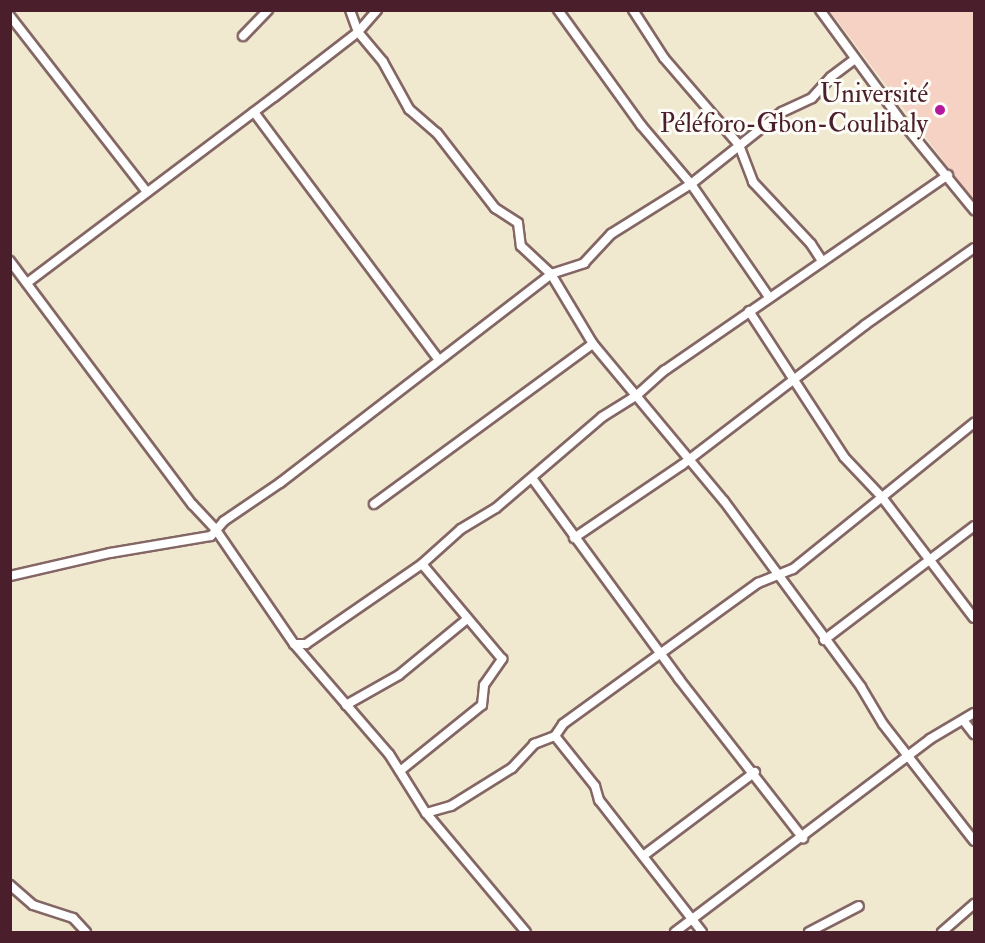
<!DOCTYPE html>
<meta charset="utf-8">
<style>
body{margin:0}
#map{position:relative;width:985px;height:943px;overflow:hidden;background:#f0e9d0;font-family:"IM FELL Double Pica",serif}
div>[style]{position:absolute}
.built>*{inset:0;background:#f5d2c3}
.roads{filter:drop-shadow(2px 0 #846665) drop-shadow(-2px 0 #846665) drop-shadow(0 2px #846665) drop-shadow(0 -2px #846665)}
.minor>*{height:8px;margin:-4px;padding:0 4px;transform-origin:4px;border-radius:4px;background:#fff}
.dots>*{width:16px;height:16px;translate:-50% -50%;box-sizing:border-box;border:3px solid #fdfcf7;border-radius:50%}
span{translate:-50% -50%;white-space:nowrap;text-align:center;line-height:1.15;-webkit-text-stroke:6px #fdfcf7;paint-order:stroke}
.poi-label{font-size:26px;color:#4a1f2b}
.right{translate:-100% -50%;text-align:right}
.frame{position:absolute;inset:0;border:12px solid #4a1f2b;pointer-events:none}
</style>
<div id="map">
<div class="built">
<i style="clip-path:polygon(829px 11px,974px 11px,974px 201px,836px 19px)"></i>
</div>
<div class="roads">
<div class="minor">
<i style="left:350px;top:10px;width:23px;rotate:70deg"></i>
<i style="left:358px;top:32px;width:39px;rotate:50deg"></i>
<i style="left:383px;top:62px;width:54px;rotate:61deg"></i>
<i style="left:409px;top:109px;width:37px;rotate:41deg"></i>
<i style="left:437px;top:133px;width:95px;rotate:52.3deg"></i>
<i style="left:495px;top:208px;width:27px;rotate:33deg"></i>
<i style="left:518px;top:223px;width:23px;rotate:83deg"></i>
<i style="left:521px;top:246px;width:41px;rotate:43deg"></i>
<i style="left:551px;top:274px;width:82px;rotate:59deg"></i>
<i style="left:593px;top:344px;width:204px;rotate:50.2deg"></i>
<i style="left:724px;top:501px;width:231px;rotate:53.6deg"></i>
<i style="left:861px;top:687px;width:43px;rotate:59.3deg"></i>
<i style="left:883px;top:724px;width:148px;rotate:52.1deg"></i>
<i style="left:558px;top:10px;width:142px;rotate:54.2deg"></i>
<i style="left:641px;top:125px;width:77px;rotate:49.7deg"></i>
<i style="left:691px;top:184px;width:137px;rotate:55.4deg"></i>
<i style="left:633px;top:10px;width:57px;rotate:57.1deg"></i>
<i style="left:664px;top:58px;width:115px;rotate:49.2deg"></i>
<i style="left:739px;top:145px;width:40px;rotate:69deg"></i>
<i style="left:753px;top:182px;width:85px;rotate:46.9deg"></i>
<i style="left:811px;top:244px;width:20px;rotate:57deg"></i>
<i style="left:820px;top:10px;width:139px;rotate:53.8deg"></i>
<i style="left:902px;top:122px;width:114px;rotate:50.7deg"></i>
<i style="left:10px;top:16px;width:222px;rotate:52.1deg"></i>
<i style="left:243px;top:36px;width:36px;rotate:-46deg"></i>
<i style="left:254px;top:112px;width:309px;rotate:53.3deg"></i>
<i style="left:10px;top:261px;width:304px;rotate:53.2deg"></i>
<i style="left:192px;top:504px;width:35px;rotate:47deg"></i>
<i style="left:216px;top:530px;width:138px;rotate:55.6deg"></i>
<i style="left:294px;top:644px;width:145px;rotate:49.2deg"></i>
<i style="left:389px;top:754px;width:70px;rotate:57.9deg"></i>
<i style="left:426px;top:813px;width:155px;rotate:50deg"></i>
<i style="left:27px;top:283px;width:309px;rotate:-37deg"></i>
<i style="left:274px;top:97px;width:106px;rotate:-37.7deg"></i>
<i style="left:358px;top:32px;width:29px;rotate:-49deg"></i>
<i style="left:749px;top:311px;width:174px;rotate:56.9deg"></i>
<i style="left:844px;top:457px;width:54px;rotate:46.5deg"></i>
<i style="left:881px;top:496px;width:153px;rotate:52.7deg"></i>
<i style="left:532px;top:478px;width:249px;rotate:53.8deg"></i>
<i style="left:679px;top:679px;width:202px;rotate:52.1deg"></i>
<i style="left:374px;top:504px;width:271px;rotate:-36.2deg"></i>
<i style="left:574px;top:538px;width:130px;rotate:-34.1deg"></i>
<i style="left:682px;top:465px;width:230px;rotate:-37.4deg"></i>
<i style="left:865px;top:325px;width:133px;rotate:-35.2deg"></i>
<i style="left:10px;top:576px;width:103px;rotate:-13deg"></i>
<i style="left:110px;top:553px;width:102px;rotate:-9.6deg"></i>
<i style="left:211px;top:536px;width:20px;rotate:-49deg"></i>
<i style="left:224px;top:521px;width:68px;rotate:-34.2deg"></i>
<i style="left:280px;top:483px;width:342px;rotate:-37.6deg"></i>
<i style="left:551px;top:274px;width:35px;rotate:-18deg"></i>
<i style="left:584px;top:263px;width:40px;rotate:-47deg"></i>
<i style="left:611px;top:234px;width:94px;rotate:-32deg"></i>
<i style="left:691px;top:184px;width:116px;rotate:-38.4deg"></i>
<i style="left:782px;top:112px;width:33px;rotate:-25deg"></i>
<i style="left:812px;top:98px;width:28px;rotate:-48deg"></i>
<i style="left:831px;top:77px;width:30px;rotate:-37deg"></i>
<i style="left:824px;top:640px;width:188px;rotate:-37.2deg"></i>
<i style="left:294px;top:644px;width:12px"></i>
<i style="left:306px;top:644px;width:141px;rotate:-34.6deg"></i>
<i style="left:422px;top:564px;width:52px;rotate:-41.9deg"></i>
<i style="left:461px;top:529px;width:41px;rotate:-31deg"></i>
<i style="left:496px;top:508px;width:140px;rotate:-40.6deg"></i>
<i style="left:602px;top:417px;width:40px;rotate:-32deg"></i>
<i style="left:636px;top:396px;width:38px;rotate:-42deg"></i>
<i style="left:664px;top:371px;width:345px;rotate:-34.6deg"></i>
<i style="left:346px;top:705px;width:61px;rotate:-29.5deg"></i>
<i style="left:399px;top:675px;width:87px;rotate:-39.4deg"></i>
<i style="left:963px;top:720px;width:18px;rotate:52deg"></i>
<i style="left:555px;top:736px;width:64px;rotate:51.3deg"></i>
<i style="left:595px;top:786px;width:15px;rotate:74deg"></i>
<i style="left:599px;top:800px;width:167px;rotate:52deg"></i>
<i style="left:400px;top:771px;width:105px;rotate:-38.8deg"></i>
<i style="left:482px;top:705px;width:20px;rotate:-84deg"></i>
<i style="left:484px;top:685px;width:32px;rotate:-55deg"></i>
<i style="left:502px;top:659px;width:124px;rotate:-130.1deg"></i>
<i style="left:426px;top:813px;width:26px;rotate:-16deg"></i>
<i style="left:451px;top:806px;width:72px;rotate:-31.9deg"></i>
<i style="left:512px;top:768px;width:33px;rotate:-47deg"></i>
<i style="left:534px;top:744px;width:22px;rotate:-21deg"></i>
<i style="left:555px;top:736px;width:14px;rotate:-56deg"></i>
<i style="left:563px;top:724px;width:241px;rotate:-35.9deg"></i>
<i style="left:758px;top:583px;width:38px;rotate:-22deg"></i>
<i style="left:793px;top:569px;width:233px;rotate:-38.9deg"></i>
<i style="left:643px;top:856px;width:140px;rotate:-36.9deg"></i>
<i style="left:10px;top:885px;width:30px;rotate:41deg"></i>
<i style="left:33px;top:905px;width:42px;rotate:18deg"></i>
<i style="left:73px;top:918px;width:19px;rotate:47deg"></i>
<i style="left:675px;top:932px;width:320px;rotate:-37.1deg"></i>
<i style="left:930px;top:739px;width:51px;rotate:-30.6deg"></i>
<i style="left:809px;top:932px;width:56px;rotate:-27.5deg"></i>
<i style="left:942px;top:932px;width:43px;rotate:-41.2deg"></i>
</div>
</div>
<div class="dots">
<i style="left:940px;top:110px;background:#b5179e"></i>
</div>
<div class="poi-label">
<span class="right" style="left:928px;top:110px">Université<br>Péléforo-Gbon-Coulibaly</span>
</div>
<div class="frame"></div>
</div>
